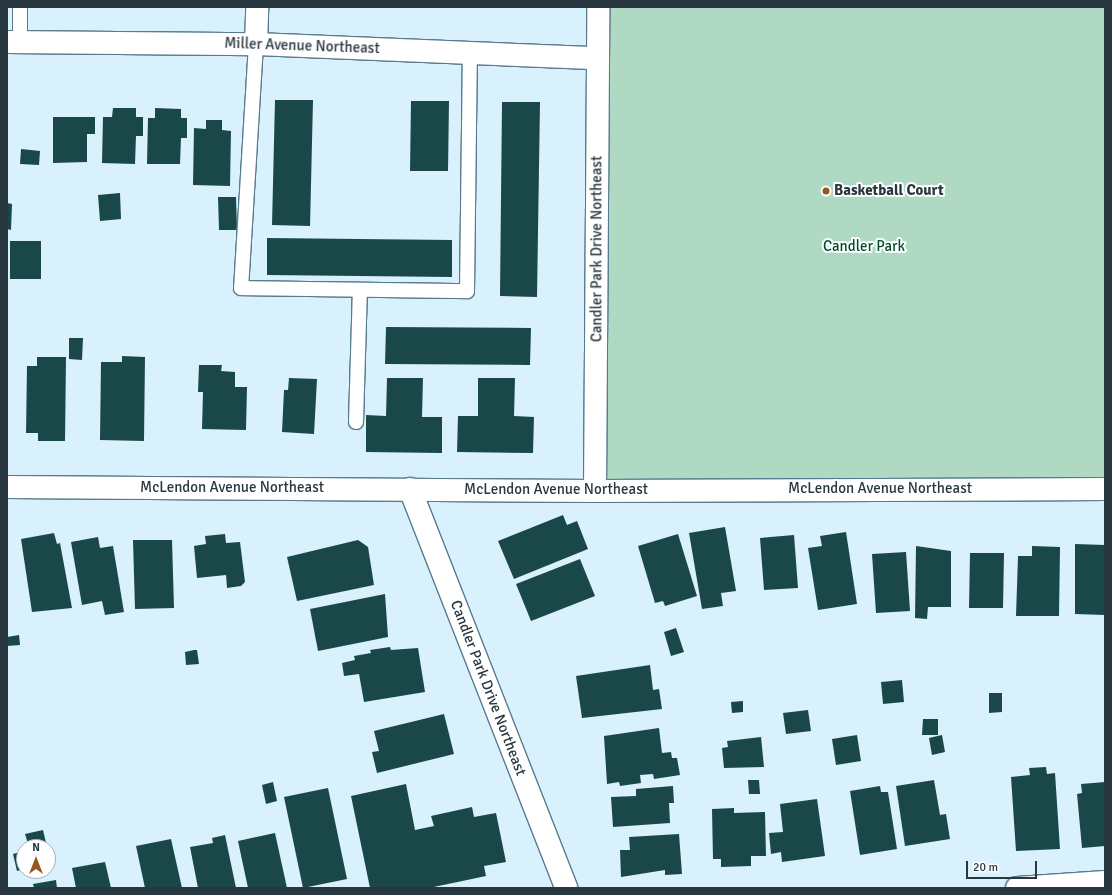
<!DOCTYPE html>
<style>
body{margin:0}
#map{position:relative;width:1112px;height:895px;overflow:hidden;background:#d9f0fd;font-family:Signika,sans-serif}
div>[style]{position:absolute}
.green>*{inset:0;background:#b0d9c4}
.building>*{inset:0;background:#1a4849}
.roads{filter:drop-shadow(1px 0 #577b8d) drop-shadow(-1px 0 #577b8d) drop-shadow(0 1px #577b8d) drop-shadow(0 -1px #577b8d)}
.lane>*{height:14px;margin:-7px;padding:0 7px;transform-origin:7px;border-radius:7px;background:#fff}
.street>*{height:22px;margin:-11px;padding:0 11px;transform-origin:11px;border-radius:11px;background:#fff}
.secondary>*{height:22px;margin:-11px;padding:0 11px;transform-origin:11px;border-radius:11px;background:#fff}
.dots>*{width:11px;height:11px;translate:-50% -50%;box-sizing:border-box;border:2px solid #fff;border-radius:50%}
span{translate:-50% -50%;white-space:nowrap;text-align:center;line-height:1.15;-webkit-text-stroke:4px #fff;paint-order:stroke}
.street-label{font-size:15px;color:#293840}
.poi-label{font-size:15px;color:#293840;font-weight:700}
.left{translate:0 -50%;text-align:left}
.park-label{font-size:15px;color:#004c32}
.frame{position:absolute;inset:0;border:8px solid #293840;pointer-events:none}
.north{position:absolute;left:16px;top:839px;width:40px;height:40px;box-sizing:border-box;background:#fff;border:1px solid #a9afb3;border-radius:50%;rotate:0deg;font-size:11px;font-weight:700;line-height:16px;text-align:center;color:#293840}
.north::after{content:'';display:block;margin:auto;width:14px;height:18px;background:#96581d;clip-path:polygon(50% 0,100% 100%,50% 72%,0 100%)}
.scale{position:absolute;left:966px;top:861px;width:71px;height:18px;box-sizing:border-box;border:2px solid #293840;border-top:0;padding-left:5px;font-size:12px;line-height:14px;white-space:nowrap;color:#293840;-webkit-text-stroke:3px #fff;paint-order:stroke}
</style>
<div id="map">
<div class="green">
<i style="clip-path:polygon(595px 7px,1105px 7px,1105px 489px,589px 482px)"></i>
</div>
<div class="building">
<i style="clip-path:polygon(275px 100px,313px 100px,310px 226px,272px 225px)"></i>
<i style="clip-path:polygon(411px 101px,449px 101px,448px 171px,410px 171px)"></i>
<i style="clip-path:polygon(502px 102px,540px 102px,537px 297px,500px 296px)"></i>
<i style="clip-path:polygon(113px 108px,136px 108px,136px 117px,143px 117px,143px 136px,136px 136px,135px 164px,102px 163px,103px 117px,112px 117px)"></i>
<i style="clip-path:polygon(155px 108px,181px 109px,181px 118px,187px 118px,187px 138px,181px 138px,180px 164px,147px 164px,148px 118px,155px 118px)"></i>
<i style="clip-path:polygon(53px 117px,95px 117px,95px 134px,87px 134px,87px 162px,53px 163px)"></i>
<i style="clip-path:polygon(206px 120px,222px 120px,222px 130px,231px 131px,230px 186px,193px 185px,194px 128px,206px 129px)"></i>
<i style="clip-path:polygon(21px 149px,40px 151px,39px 165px,20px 164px)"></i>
<i style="clip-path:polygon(120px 193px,121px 219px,100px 221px,98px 195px)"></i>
<i style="clip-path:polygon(218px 197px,236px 197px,237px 230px,219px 230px)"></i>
<i style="clip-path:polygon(7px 203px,12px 204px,11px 230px,7px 229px)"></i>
<i style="clip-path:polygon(267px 238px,452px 240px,452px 277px,267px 275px)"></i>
<i style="clip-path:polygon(10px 241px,41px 241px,41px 279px,10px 279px)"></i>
<i style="clip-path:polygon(386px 327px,531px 328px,530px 365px,385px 364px)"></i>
<i style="clip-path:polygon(69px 338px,83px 338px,82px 360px,69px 359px)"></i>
<i style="clip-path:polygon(122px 356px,145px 357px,144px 441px,100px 440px,101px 362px,122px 362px)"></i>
<i style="clip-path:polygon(37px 357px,66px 357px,65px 441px,38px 441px,38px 433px,26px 433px,27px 366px,37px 366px)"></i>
<i style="clip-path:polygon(199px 365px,222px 365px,221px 371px,235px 372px,235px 387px,247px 387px,246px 430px,202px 429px,203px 392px,198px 392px)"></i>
<i style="clip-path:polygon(289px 378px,317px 379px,314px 434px,282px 432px,284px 390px,288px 390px)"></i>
<i style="clip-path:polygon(387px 378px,423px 378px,422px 417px,442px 417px,442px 453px,366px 452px,366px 415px,386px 416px)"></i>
<i style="clip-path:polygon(478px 378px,515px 378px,514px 416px,534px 417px,533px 453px,457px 452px,458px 416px,478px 416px)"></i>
<i style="clip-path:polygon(563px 515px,567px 525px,577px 521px,588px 549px,514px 579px,498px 541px)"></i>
<i style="clip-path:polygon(725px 527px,736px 591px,721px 593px,723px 606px,702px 609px,689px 533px)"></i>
<i style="clip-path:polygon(846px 532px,857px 604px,818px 610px,808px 548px,822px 546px,820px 536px)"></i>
<i style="clip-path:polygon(54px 533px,57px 544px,60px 543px,72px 608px,32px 612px,21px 539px)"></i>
<i style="clip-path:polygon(225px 534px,226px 543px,240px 542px,245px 582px,241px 586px,227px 588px,226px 575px,197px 578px,194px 546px,206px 544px,205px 536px)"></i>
<i style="clip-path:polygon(678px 534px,697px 596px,665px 606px,663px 601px,655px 603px,638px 546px)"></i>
<i style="clip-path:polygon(794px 535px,798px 588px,764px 590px,760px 538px)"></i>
<i style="clip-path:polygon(98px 537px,100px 548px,113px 546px,124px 612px,105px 615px,102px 601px,82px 605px,71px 542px)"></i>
<i style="clip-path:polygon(133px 540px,172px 540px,174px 608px,135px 609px)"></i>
<i style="clip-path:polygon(358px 540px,368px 547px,374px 585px,297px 601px,287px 557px)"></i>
<i style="clip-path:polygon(1075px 544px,1105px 545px,1105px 615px,1075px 614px)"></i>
<i style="clip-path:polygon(916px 546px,951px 551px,951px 607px,928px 607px,927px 619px,915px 618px)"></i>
<i style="clip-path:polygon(1032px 546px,1060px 547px,1059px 616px,1016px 616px,1018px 556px,1032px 556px)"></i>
<i style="clip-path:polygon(906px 552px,910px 611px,876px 613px,872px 554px)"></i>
<i style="clip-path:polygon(970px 553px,1004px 553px,1003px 608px,969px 608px)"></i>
<i style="clip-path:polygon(580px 559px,595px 596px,531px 621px,516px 584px)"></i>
<i style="clip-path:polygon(385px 594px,388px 637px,318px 651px,310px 609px)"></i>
<i style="clip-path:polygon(676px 628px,684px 652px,671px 656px,664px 632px)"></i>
<i style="clip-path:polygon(19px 635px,20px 645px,7px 646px,7px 637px)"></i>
<i style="clip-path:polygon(390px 647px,391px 650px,418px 648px,425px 692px,364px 702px,359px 674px,344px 676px,342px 663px,355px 660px,354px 656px,371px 653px,370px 650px)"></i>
<i style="clip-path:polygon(194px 650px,197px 650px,199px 664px,186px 665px,185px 652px)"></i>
<i style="clip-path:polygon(650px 665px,653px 690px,659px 689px,662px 709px,582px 718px,576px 676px)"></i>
<i style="clip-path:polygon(902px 680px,904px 702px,883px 704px,881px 682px)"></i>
<i style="clip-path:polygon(989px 693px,1002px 693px,1002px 712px,989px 713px)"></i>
<i style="clip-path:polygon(743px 701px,743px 712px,732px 713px,731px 702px)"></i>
<i style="clip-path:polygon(808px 710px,811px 731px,786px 734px,783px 713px)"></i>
<i style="clip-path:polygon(444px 714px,454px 754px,377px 773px,372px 752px,379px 751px,374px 731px)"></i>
<i style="clip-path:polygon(923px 719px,938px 719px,938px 735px,922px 735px)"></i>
<i style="clip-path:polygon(659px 728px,662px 753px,671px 752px,672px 758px,677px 758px,680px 775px,654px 779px,653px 774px,640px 775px,641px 783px,620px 786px,619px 782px,607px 784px,604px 736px)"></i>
<i style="clip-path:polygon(857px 735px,861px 761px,836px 765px,832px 739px)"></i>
<i style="clip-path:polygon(942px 735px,945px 752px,932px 755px,929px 738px)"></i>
<i style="clip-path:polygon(761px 737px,764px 767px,724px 768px,722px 748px,728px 747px,727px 741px)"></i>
<i style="clip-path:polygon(1046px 767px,1047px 774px,1055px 773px,1060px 849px,1016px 851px,1011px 777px,1030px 775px,1029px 768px)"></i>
<i style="clip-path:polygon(748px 780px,759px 780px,760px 794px,749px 794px)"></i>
<i style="clip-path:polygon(934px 780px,940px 815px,946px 814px,950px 839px,905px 846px,896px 786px)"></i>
<i style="clip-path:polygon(273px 782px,277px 801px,266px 804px,262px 785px)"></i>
<i style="clip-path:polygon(1105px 782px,1105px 846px,1082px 848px,1077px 794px,1082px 793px,1081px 784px)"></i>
<i style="clip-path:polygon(406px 784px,415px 830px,434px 826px,431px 816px,472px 807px,474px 817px,496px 813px,506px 862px,484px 866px,486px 876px,429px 888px,370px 888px,351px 796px)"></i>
<i style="clip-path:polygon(673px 786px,674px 803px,669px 803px,670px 823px,613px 827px,611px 797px,636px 796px,636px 789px)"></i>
<i style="clip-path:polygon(880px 786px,881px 792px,888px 792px,897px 849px,860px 855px,850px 791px)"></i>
<i style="clip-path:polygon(328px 788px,347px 879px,303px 888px,284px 797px)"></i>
<i style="clip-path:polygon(817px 799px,825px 856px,782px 862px,781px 852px,771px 854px,769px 833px,783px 832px,780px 804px)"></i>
<i style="clip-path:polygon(734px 808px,734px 813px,765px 812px,766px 856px,751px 856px,751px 866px,721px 867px,721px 859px,713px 859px,712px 809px)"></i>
<i style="clip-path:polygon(43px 830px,47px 847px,29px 847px,25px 834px)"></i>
<i style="clip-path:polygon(275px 833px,287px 888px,248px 888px,238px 841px)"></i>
<i style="clip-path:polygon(679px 834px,682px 874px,665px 875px,665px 870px,621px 877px,620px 850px,630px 850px,629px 837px)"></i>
<i style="clip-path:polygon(225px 835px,236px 888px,198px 888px,190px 847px,213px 843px,212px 838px)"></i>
<i style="clip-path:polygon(171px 839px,182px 888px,145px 888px,136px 846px)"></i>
<i style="clip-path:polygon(24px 851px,24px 869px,17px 871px,13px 854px)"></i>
<i style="clip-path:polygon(105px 862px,111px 888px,76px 888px,72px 868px)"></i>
<i style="clip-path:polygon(56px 880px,57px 888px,34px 888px,33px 884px)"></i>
</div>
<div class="roads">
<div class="lane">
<i style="left:20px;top:7px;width:35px;rotate:90deg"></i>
<i style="left:256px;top:44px;width:244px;rotate:93.5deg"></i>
<i style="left:241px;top:288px;width:226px;rotate:0.8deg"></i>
<i style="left:467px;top:291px;width:238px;rotate:-89.3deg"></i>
<i style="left:356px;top:422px;width:132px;rotate:-88.3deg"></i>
</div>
<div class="street">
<i style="left:7px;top:42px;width:249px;rotate:0.5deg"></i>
<i style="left:256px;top:44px;width:341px;rotate:2.4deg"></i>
<i style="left:256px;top:44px;width:37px;rotate:-88deg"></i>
<i style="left:410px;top:489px;width:428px;rotate:68.6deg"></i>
<i style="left:595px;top:491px;width:484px;rotate:-89.6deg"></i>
<i style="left:1017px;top:888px;width:88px;rotate:-3.9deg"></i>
</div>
<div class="secondary">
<i style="left:7px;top:487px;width:588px;rotate:0.39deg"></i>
<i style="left:595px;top:491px;width:510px;rotate:-0.22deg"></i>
</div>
</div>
<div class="dots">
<i style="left:826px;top:191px;background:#96581d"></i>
</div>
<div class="street-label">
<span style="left:302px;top:46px;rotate:2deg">Miller Avenue Northeast</span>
<span style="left:597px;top:249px;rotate:-90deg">Candler Park Drive Northeast</span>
<span style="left:232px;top:488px">McLendon Avenue Northeast</span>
<span style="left:880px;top:489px">McLendon Avenue Northeast</span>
<span style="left:556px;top:490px">McLendon Avenue Northeast</span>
<span style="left:488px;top:688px;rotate:69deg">Candler Park Drive Northeast</span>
</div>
<div class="poi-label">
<span class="left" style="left:834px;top:191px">Basketball Court</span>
</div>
<div class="park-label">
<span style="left:864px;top:247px">Candler Park</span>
</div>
<div class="frame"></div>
<div class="north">N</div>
<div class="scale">20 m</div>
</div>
